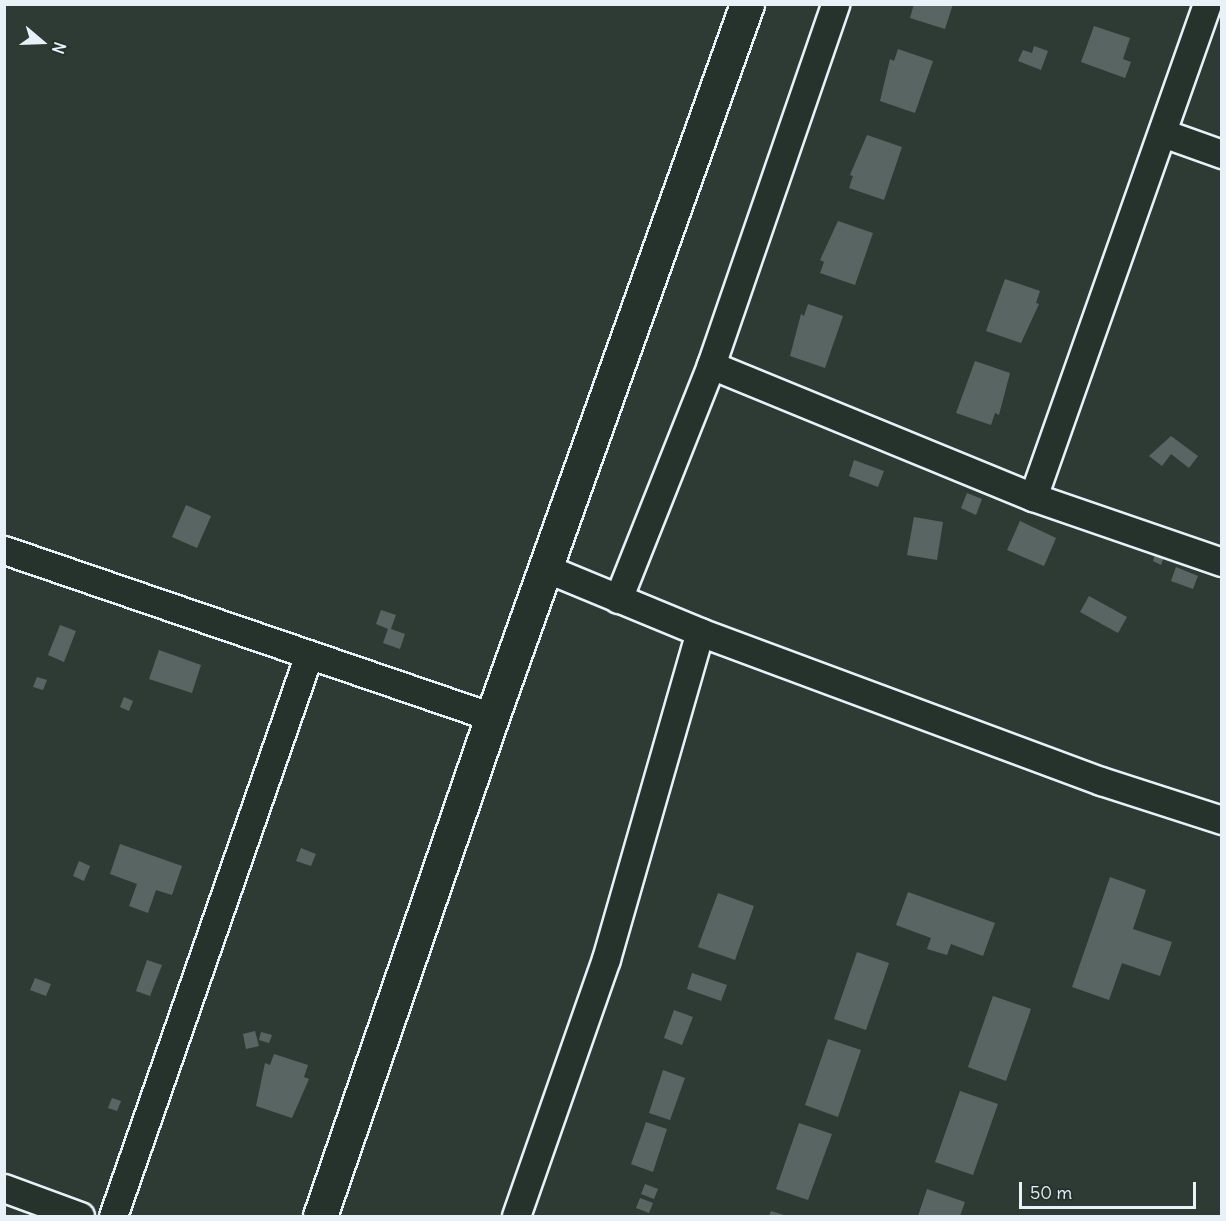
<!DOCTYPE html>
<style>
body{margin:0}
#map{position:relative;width:1226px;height:1221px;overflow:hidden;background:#2e3b35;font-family:Delius,sans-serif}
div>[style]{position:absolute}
.building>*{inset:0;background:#596563}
.roads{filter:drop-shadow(2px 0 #e8f1f8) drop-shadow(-2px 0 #e8f1f8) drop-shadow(0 2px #e8f1f8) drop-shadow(0 -2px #e8f1f8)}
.minor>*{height:27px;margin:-13.5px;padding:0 13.5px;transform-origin:13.5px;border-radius:13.5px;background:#26332d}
.tertiary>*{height:33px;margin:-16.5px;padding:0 16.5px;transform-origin:16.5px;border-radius:16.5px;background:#26332d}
span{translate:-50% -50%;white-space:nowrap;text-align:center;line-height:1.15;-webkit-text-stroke:6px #26332d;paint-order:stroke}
.frame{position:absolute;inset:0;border:6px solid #e8f1f8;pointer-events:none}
.north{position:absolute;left:12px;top:12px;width:60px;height:60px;-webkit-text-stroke:4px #26332d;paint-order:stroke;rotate:109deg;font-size:16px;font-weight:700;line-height:24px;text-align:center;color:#e8f1f8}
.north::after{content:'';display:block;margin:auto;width:21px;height:27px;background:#e8f1f8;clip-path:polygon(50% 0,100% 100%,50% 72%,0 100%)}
.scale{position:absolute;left:1019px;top:1182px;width:177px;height:27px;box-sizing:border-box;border:3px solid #e8f1f8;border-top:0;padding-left:8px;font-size:18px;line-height:21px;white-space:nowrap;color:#e8f1f8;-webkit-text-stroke:4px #26332d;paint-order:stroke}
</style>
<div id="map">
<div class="building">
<i style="clip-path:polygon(914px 4px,953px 4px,945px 29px,910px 18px)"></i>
<i style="clip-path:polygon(1094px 26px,1130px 38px,1123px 59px,1131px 62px,1125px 78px,1081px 62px)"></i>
<i style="clip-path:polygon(1034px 46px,1048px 51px,1041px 70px,1018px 61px,1023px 50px,1032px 53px)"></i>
<i style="clip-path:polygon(898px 49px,933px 61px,915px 113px,880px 101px,890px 59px,894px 61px)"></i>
<i style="clip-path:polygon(867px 135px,902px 147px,884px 200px,849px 188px,853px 176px,850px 175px)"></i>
<i style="clip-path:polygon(838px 221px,873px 233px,855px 285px,820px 273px,824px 262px,820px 260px)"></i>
<i style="clip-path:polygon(1005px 279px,1040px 291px,1036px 303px,1039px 304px,1021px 343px,986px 331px)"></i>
<i style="clip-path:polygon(808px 304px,843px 316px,825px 368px,790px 356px,801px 314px,804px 316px)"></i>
<i style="clip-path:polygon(975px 361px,1010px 373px,999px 415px,995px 413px,991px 425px,956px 413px)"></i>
<i style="clip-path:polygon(1171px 436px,1198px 456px,1189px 468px,1171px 454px,1162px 466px,1149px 456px)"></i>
<i style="clip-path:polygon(854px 460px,884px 471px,878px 487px,849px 476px)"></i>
<i style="clip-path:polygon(967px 493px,982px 499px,976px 515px,961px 508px)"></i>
<i style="clip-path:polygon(186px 505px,211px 516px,197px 548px,172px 537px)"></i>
<i style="clip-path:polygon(914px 517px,943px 522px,937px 560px,907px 555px)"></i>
<i style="clip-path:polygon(1020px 521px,1056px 538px,1044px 566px,1007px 550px)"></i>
<i style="clip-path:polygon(1156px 551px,1165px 554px,1161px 565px,1153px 561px)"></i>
<i style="clip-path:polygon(1176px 567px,1198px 576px,1193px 589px,1171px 581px)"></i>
<i style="clip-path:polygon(1089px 596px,1127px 617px,1118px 633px,1080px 612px)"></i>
<i style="clip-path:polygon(381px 610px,396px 615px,391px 629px,405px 634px,400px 649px,383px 643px,388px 629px,376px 624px)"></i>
<i style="clip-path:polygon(60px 625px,76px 631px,64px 662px,48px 655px)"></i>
<i style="clip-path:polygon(159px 650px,201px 665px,192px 693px,149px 679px)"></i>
<i style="clip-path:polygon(37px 677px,47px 680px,43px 690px,33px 687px)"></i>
<i style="clip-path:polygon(124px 697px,133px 701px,129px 711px,120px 707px)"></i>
<i style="clip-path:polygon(120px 844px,182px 866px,172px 895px,156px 890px,148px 913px,129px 906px,137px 884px,110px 874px)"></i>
<i style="clip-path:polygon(301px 848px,316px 854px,311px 866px,296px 861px)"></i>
<i style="clip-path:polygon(79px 861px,90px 866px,84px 881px,73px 876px)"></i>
<i style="clip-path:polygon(1110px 877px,1146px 890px,1133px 929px,1172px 942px,1160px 976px,1122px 963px,1109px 1000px,1072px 987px)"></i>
<i style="clip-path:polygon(908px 892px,995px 923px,983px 956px,951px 944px,947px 955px,927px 949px,931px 938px,896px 925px)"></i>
<i style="clip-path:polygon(718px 893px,754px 906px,735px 960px,698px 947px)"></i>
<i style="clip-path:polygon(857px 952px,889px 963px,866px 1030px,834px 1019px)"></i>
<i style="clip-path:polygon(147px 960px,162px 965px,150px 996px,136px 991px)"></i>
<i style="clip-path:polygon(692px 973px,727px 985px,721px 1001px,687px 989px)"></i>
<i style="clip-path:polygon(35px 978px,51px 984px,46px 996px,30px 990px)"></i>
<i style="clip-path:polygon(993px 996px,1031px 1009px,1006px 1081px,968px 1067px)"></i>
<i style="clip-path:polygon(674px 1010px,693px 1017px,682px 1045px,664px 1038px)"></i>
<i style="clip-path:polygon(255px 1031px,259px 1046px,246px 1049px,243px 1034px)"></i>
<i style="clip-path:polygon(261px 1032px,272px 1035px,269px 1043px,259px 1040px)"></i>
<i style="clip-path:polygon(828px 1039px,861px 1050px,838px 1117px,805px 1105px)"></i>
<i style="clip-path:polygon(274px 1054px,308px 1065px,304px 1077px,309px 1079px,292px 1118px,256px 1106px,265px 1063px,270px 1065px)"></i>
<i style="clip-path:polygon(663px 1070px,685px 1078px,670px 1120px,649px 1113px)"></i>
<i style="clip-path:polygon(960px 1091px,998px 1104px,973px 1175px,935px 1162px)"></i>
<i style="clip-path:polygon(112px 1098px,121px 1101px,117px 1111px,108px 1108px)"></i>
<i style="clip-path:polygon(646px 1122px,667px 1129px,653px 1172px,631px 1164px)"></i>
<i style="clip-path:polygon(799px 1123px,832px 1134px,808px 1200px,776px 1189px)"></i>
<i style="clip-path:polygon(645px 1184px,658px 1189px,654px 1199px,641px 1194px)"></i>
<i style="clip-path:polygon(927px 1189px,965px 1202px,960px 1216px,918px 1216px)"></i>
<i style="clip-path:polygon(640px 1198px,653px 1203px,649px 1213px,636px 1208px)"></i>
<i style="clip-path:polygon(771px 1211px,787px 1216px,769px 1216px)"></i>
</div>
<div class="roads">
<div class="minor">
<i style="left:1163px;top:133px;width:63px;rotate:19.6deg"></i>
<i style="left:711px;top:365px;width:348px;rotate:22.3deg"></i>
<i style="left:1033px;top:497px;width:200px;rotate:19deg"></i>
<i style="left:1033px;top:497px;width:523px;rotate:-70.56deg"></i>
<i style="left:4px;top:550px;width:516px;rotate:18.89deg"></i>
<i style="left:545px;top:568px;width:168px;rotate:22.4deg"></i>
<i style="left:700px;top:632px;width:428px;rotate:20.4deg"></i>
<i style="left:1101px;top:781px;width:127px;rotate:17.9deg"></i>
<i style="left:618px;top:599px;width:252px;rotate:-68.3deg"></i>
<i style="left:711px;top:365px;width:382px;rotate:-71deg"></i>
<i style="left:4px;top:1188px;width:81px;rotate:20.2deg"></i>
<i style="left:113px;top:1216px;width:595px;rotate:-70.77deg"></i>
<i style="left:516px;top:1216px;width:272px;rotate:-70.7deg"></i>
<i style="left:606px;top:959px;width:340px;rotate:-74deg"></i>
</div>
<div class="tertiary">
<i style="left:320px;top:1216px;width:528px;rotate:-70.98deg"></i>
<i style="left:492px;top:717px;width:757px;rotate:-70.32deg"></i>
</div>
</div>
<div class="frame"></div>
<div class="north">N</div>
<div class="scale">50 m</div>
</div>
